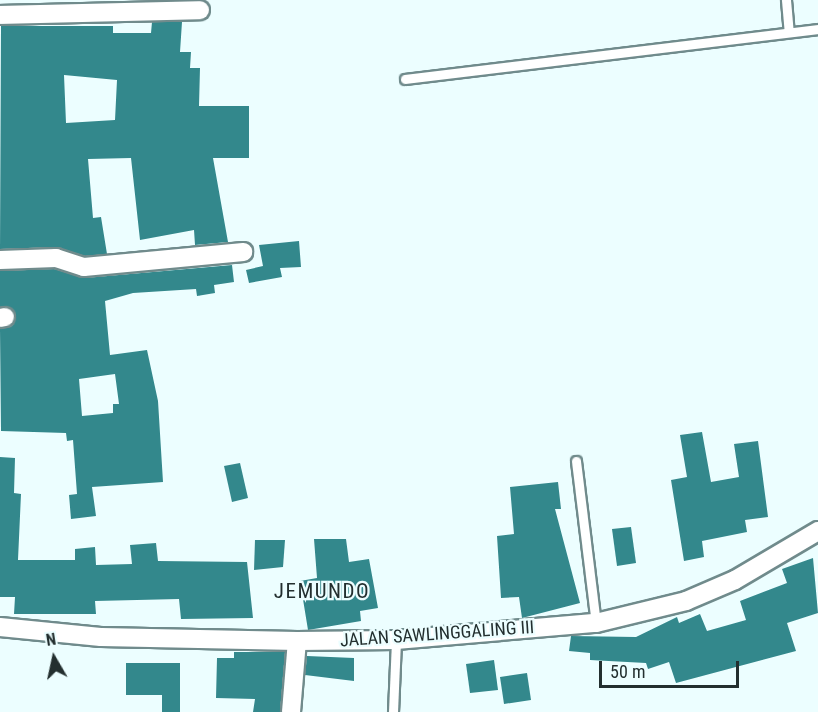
<!DOCTYPE html>
<style>
body{margin:0}
#map{position:relative;width:818px;height:712px;overflow:hidden;background:#ecfeff;font-family:"Roboto Condensed",sans-serif}
div>[style]{position:absolute}
.building>*{inset:0;background:#33888c}
.roads{filter:drop-shadow(2px 0 #708b8c) drop-shadow(-2px 0 #708b8c) drop-shadow(0 2px #708b8c) drop-shadow(0 -2px #708b8c)}
.lane>*{height:9px;margin:-4.5px;padding:0 4.5px;transform-origin:4.5px;border-radius:4.5px;background:#fff}
.street>*{height:18px;margin:-9px;padding:0 9px;transform-origin:9px;border-radius:9px;background:#fff}
span{translate:-50% -50%;white-space:nowrap;text-align:center;line-height:1.15;-webkit-text-stroke:4.5px #ecfeff;paint-order:stroke}
.street-label{font-size:18px;color:#232f2f}
.quarter-label{font-size:21px;color:#232f2f;letter-spacing:1.5px}
.north{position:absolute;left:24px;top:628px;width:60px;height:60px;-webkit-text-stroke:4px #ecfeff;paint-order:stroke;rotate:351deg;font-size:16px;font-weight:700;line-height:24px;text-align:center;color:#232f2f}
.north::after{content:'';display:block;margin:auto;width:21px;height:27px;background:#232f2f;clip-path:polygon(50% 0,100% 100%,50% 72%,0 100%)}
.scale{position:absolute;left:599px;top:661px;width:140px;height:27px;box-sizing:border-box;border:3px solid #232f2f;border-top:0;padding-left:8px;font-size:18px;line-height:21px;white-space:nowrap;color:#232f2f;-webkit-text-stroke:4px #ecfeff;paint-order:stroke}
</style>
<div id="map">
<div class="building">
<i style="clip-path:polygon(evenodd,152px 22px,182px 22px,180px 52px,191px 52px,190px 68px,200px 68px,199px 106px,249px 106px,249px 158px,213px 158px,228px 242px,195px 245px,194px 230px,140px 240px,131px 158px,88px 159px,93px 218px,101px 217px,107px 254px,85px 256px,56px 247px,0 249px,1px 26px,113px 26px,113px 33px,151px 33px,152px 22px,64px 75px,117px 80px,115px 120px,66px 123px,64px 75px)"></i>
<i style="clip-path:polygon(299px 241px,301px 267px,280px 268px,282px 277px,249px 283px,246px 270px,263px 266px,259px 245px)"></i>
<i style="clip-path:polygon(evenodd,232px 265px,234px 282px,214px 285px,215px 293px,197px 296px,196px 289px,133px 293px,105px 301px,110px 355px,147px 350px,158px 401px,163px 482px,92px 487px,96px 516px,71px 519px,69px 495px,77px 494px,73px 440px,67px 441px,66px 433px,1px 431px,0 329px,12px 326px,16px 315px,9px 307px,0 307px,0 271px,54px 269px,85px 278px,232px 265px,115px 374px,119px 404px,113px 404px,113px 413px,82px 416px,79px 379px,115px 374px)"></i>
<i style="clip-path:polygon(702px 432px,711px 482px,739px 477px,734px 444px,758px 441px,768px 517px,745px 520px,747px 532px,702px 541px,704px 557px,684px 561px,671px 480px,687px 477px,680px 435px)"></i>
<i style="clip-path:polygon(0 457px,15px 458px,14px 493px,21px 494px,18px 560px,75px 560px,75px 549px,95px 547px,96px 565px,132px 564px,130px 545px,156px 543px,158px 561px,247px 562px,253px 618px,181px 619px,179px 599px,95px 601px,96px 614px,14px 614px,15px 597px,0 597px)"></i>
<i style="clip-path:polygon(240px 463px,248px 498px,232px 502px,224px 466px)"></i>
<i style="clip-path:polygon(558px 482px,561px 509px,555px 509px,580px 603px,522px 618px,519px 597px,501px 598px,497px 536px,514px 534px,510px 487px)"></i>
<i style="clip-path:polygon(631px 527px,636px 563px,617px 566px,612px 529px)"></i>
<i style="clip-path:polygon(314px 539px,346px 539px,349px 562px,369px 559px,378px 608px,360px 611px,361px 621px,308px 630px,300px 581px,317px 578px)"></i>
<i style="clip-path:polygon(255px 540px,285px 540px,283px 567px,254px 570px)"></i>
<i style="clip-path:polygon(813px 558px,818px 613px,787px 623px,796px 651px,676px 683px,669px 662px,648px 669px,646px 663px,590px 660px,590px 653px,569px 651px,571px 636px,636px 637px,677px 617px,679px 623px,700px 614px,707px 631px,746px 620px,740px 601px,787px 583px,782px 569px)"></i>
<i style="clip-path:polygon(234px 652px,285px 652px,280px 712px,253px 712px,255px 699px,216px 698px,217px 658px,234px 658px)"></i>
<i style="clip-path:polygon(307px 656px,354px 658px,354px 681px,305px 675px)"></i>
<i style="clip-path:polygon(494px 660px,498px 690px,470px 693px,466px 664px)"></i>
<i style="clip-path:polygon(126px 663px,180px 663px,180px 712px,162px 712px,162px 695px,126px 695px)"></i>
<i style="clip-path:polygon(527px 673px,531px 700px,504px 704px,500px 677px)"></i>
</div>
<div class="roads">
<div class="lane">
<i style="left:786px;top:0;width:32px;rotate:85deg"></i>
<i style="left:405px;top:79px;width:416px;rotate:-6.9deg"></i>
<i style="left:576px;top:461px;width:163px;rotate:83deg"></i>
<i style="left:393px;top:712px;width:72px;rotate:-87.6deg"></i>
</div>
<div class="street">
<i style="left:0;top:15px;width:200px;rotate:-1.4deg"></i>
<i style="left:0;top:260px;width:56px;rotate:-2deg"></i>
<i style="left:56px;top:258px;width:29px;rotate:18deg"></i>
<i style="left:84px;top:267px;width:160px;rotate:-5.4deg"></i>
<i style="left:0;top:318px;width:5px;rotate:-11deg"></i>
<i style="left:0;top:627px;width:101px;rotate:5.7deg"></i>
<i style="left:101px;top:637px;width:196px;rotate:1.2deg"></i>
<i style="left:297px;top:641px;width:99px;rotate:-0.6deg"></i>
<i style="left:396px;top:640px;width:201px;rotate:-4.9deg"></i>
<i style="left:596px;top:623px;width:93px;rotate:-13.7deg"></i>
<i style="left:686px;top:601px;width:53px;rotate:-23.2deg"></i>
<i style="left:735px;top:580px;width:96px;rotate:-30.6deg"></i>
<i style="left:291px;top:712px;width:71px;rotate:-85.2deg"></i>
</div>
</div>
<div class="street-label">
<span style="left:437px;top:634px;rotate:-4deg">JALAN SAWLINGGALING III</span>
</div>
<div class="quarter-label">
<span style="left:322px;top:591px">JEMUNDO</span>
</div>
<div class="north">N</div>
<div class="scale">50 m</div>
</div>
